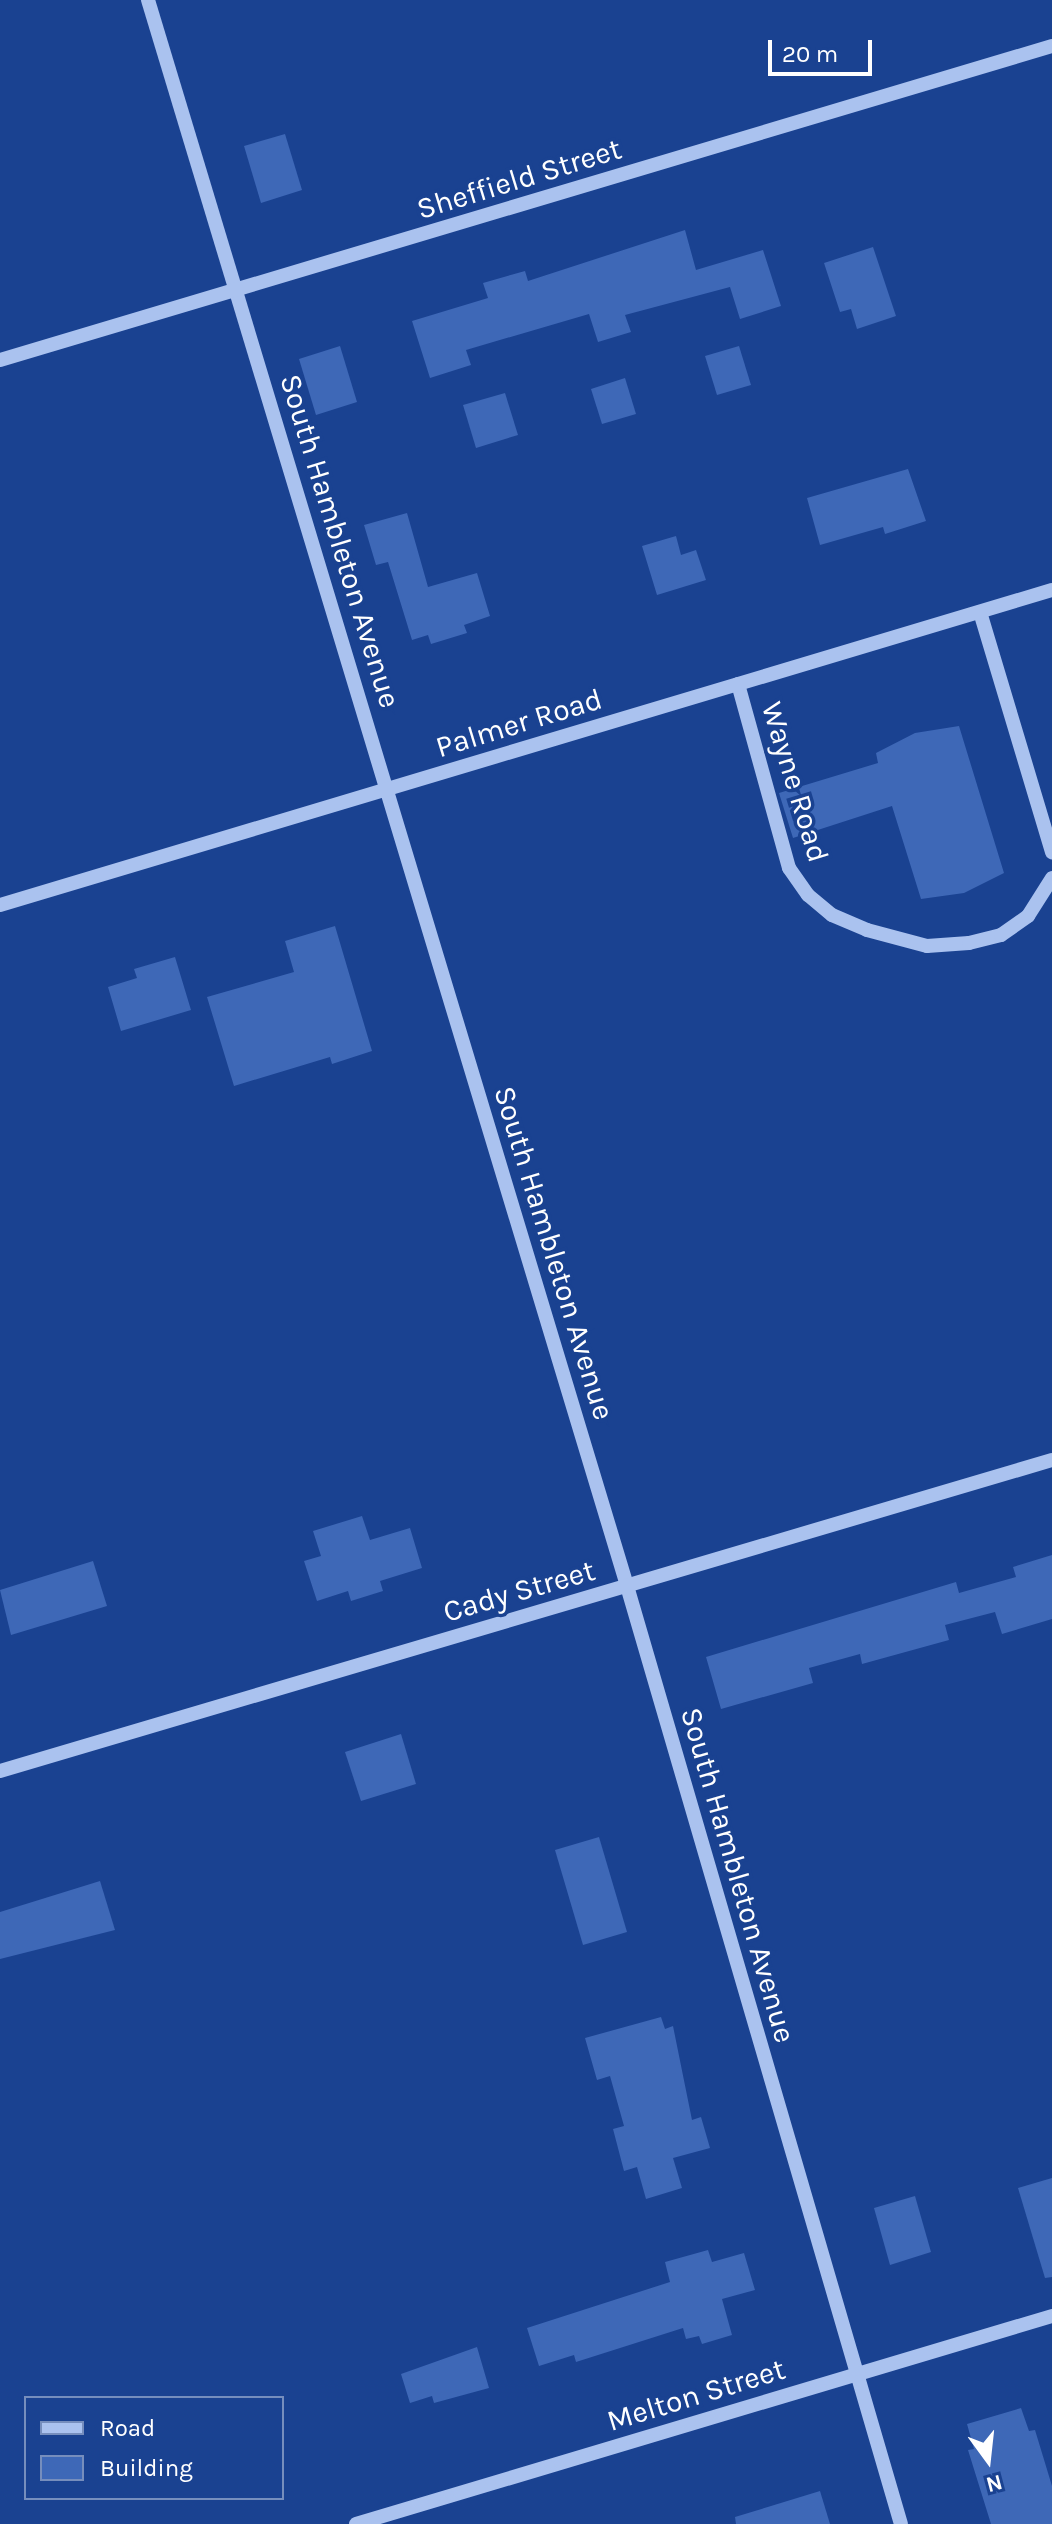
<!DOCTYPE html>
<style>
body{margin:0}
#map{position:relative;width:1052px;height:2524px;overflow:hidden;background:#1a4291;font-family:Karla,sans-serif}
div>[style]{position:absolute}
.building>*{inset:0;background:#3e68b7}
.minor>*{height:14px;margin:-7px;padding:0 7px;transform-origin:7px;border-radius:7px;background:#aac2ef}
span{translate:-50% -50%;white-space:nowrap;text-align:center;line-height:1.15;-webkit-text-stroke:7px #1a4291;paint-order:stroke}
.street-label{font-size:30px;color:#fff}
.legend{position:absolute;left:24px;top:2396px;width:260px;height:104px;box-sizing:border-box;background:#1a4291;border:2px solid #768ebd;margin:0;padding:10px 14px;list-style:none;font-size:24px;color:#fff}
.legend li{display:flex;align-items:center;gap:16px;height:40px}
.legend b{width:40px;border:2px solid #768ebd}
.north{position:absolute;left:948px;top:2420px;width:80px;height:80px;-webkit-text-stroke:6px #1a4291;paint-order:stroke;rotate:165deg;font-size:22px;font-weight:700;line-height:32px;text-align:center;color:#fff}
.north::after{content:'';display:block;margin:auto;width:28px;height:36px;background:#fff;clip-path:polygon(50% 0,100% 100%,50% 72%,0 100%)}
.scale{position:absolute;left:768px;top:40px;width:104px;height:36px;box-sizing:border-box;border:4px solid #fff;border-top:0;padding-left:10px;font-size:24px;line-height:28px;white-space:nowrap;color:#fff;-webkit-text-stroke:6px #1a4291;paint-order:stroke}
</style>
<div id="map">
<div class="building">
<i style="clip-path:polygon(285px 134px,302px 190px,261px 203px,244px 146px)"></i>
<i style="clip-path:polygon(685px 230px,696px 270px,763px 250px,781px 306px,740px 319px,730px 287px,625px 315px,631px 332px,598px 342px,589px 314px,466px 350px,471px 365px,430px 378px,412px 321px,488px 298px,483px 283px,525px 271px,528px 281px)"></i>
<i style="clip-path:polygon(873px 247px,896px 316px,857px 329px,851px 309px,840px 312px,824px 263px)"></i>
<i style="clip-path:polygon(340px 346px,357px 402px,316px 415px,299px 359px)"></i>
<i style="clip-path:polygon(739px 346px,751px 385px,717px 395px,705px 356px)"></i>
<i style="clip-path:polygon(625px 378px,636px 414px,602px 424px,591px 389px)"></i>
<i style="clip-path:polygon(505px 393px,518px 435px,476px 448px,463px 405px)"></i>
<i style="clip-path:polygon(908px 469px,926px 521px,885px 534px,883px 527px,820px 545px,807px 498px)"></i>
<i style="clip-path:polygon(407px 513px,428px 587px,477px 573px,490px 616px,464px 625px,467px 633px,431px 644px,428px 635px,412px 640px,388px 562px,376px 565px,364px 525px)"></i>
<i style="clip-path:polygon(676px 536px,681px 555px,696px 550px,706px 580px,657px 595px,642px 546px)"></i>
<i style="clip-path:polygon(959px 726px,1004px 873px,964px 893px,921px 899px,892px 806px,793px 838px,779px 793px,878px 763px,876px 753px,915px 733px)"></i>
<i style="clip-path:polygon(335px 926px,372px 1051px,332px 1064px,330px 1057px,234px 1086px,207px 997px,294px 972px,285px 941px)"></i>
<i style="clip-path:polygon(175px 957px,191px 1010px,121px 1031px,108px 987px,137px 978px,134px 969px)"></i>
<i style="clip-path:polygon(362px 1516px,370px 1540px,410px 1528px,422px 1568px,380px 1581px,383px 1591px,351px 1601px,348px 1591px,317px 1601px,304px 1561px,321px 1556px,313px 1531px)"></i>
<i style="clip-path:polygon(1052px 1555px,1052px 1619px,1002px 1634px,995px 1612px,945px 1625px,949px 1640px,862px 1664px,860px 1654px,809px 1668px,813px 1683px,721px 1709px,706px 1657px,956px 1582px,959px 1593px,1016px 1577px,1013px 1567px)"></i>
<i style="clip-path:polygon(93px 1561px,107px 1606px,11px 1635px,0 1590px)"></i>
<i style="clip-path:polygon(401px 1734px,416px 1784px,361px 1801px,345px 1752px)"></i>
<i style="clip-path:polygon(599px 1837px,627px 1932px,583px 1945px,555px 1850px)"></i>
<i style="clip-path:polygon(100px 1881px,115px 1930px,0 1959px,0 1912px)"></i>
<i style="clip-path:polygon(661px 2017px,665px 2029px,673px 2026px,692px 2120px,701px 2117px,710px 2148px,673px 2158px,682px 2188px,646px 2199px,637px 2167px,624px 2171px,613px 2129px,624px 2126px,610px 2076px,597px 2080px,585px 2038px)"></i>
<i style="clip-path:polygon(1052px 2178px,1052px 2277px,1045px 2278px,1018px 2188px)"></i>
<i style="clip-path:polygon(915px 2196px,931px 2252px,890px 2265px,874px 2208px)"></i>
<i style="clip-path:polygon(708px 2250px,712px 2262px,744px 2253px,755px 2290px,722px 2299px,732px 2335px,702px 2344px,699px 2336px,686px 2339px,683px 2328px,576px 2362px,574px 2355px,539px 2366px,527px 2328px,670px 2282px,665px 2262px)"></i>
<i style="clip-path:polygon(477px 2347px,489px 2388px,434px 2403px,432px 2396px,410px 2403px,401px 2374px)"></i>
<i style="clip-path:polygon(1021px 2408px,1029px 2431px,1035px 2430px,1052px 2486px,1052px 2524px,991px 2524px,968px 2450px,974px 2449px,967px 2424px)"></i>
<i style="clip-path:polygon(820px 2491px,830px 2524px,736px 2524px,735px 2517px)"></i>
</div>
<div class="minor">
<i style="left:148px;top:0;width:1657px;rotate:73.19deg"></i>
<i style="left:627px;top:1586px;width:977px;rotate:73.72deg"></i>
<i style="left:0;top:360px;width:1098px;rotate:-16.62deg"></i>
<i style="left:980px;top:612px;width:251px;rotate:73.3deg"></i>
<i style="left:738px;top:684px;width:191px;rotate:74.5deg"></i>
<i style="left:789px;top:868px;width:33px;rotate:55deg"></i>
<i style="left:808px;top:895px;width:31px;rotate:40deg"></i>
<i style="left:832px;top:915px;width:38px;rotate:23deg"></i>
<i style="left:867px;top:930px;width:62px;rotate:14.9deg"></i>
<i style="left:927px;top:946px;width:42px;rotate:-4.1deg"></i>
<i style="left:969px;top:943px;width:33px;rotate:-14deg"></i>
<i style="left:1001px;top:935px;width:33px;rotate:-35deg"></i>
<i style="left:1028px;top:916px;width:45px;rotate:-57.7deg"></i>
<i style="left:0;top:905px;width:1098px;rotate:-16.67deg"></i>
<i style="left:0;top:1771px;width:1097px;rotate:-16.47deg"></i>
<i style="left:356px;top:2524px;width:726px;rotate:-16.64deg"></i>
</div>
<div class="street-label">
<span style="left:519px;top:179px;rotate:-17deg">Sheffield Street</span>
<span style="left:340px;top:541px;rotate:73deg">South Hambleton Avenue</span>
<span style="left:519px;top:723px;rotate:-17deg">Palmer Road</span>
<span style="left:795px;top:782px;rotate:73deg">Wayne Road</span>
<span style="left:554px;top:1253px;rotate:73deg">South Hambleton Avenue</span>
<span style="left:519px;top:1591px;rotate:-16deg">Cady Street</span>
<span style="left:738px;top:1875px;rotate:74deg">South Hambleton Avenue</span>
<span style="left:696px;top:2395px;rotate:-17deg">Melton Street</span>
</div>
<ul class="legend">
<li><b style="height:10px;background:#aac2ef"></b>Road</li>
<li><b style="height:22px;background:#3e68b7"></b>Building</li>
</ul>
<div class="north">N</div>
<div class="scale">20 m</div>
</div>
